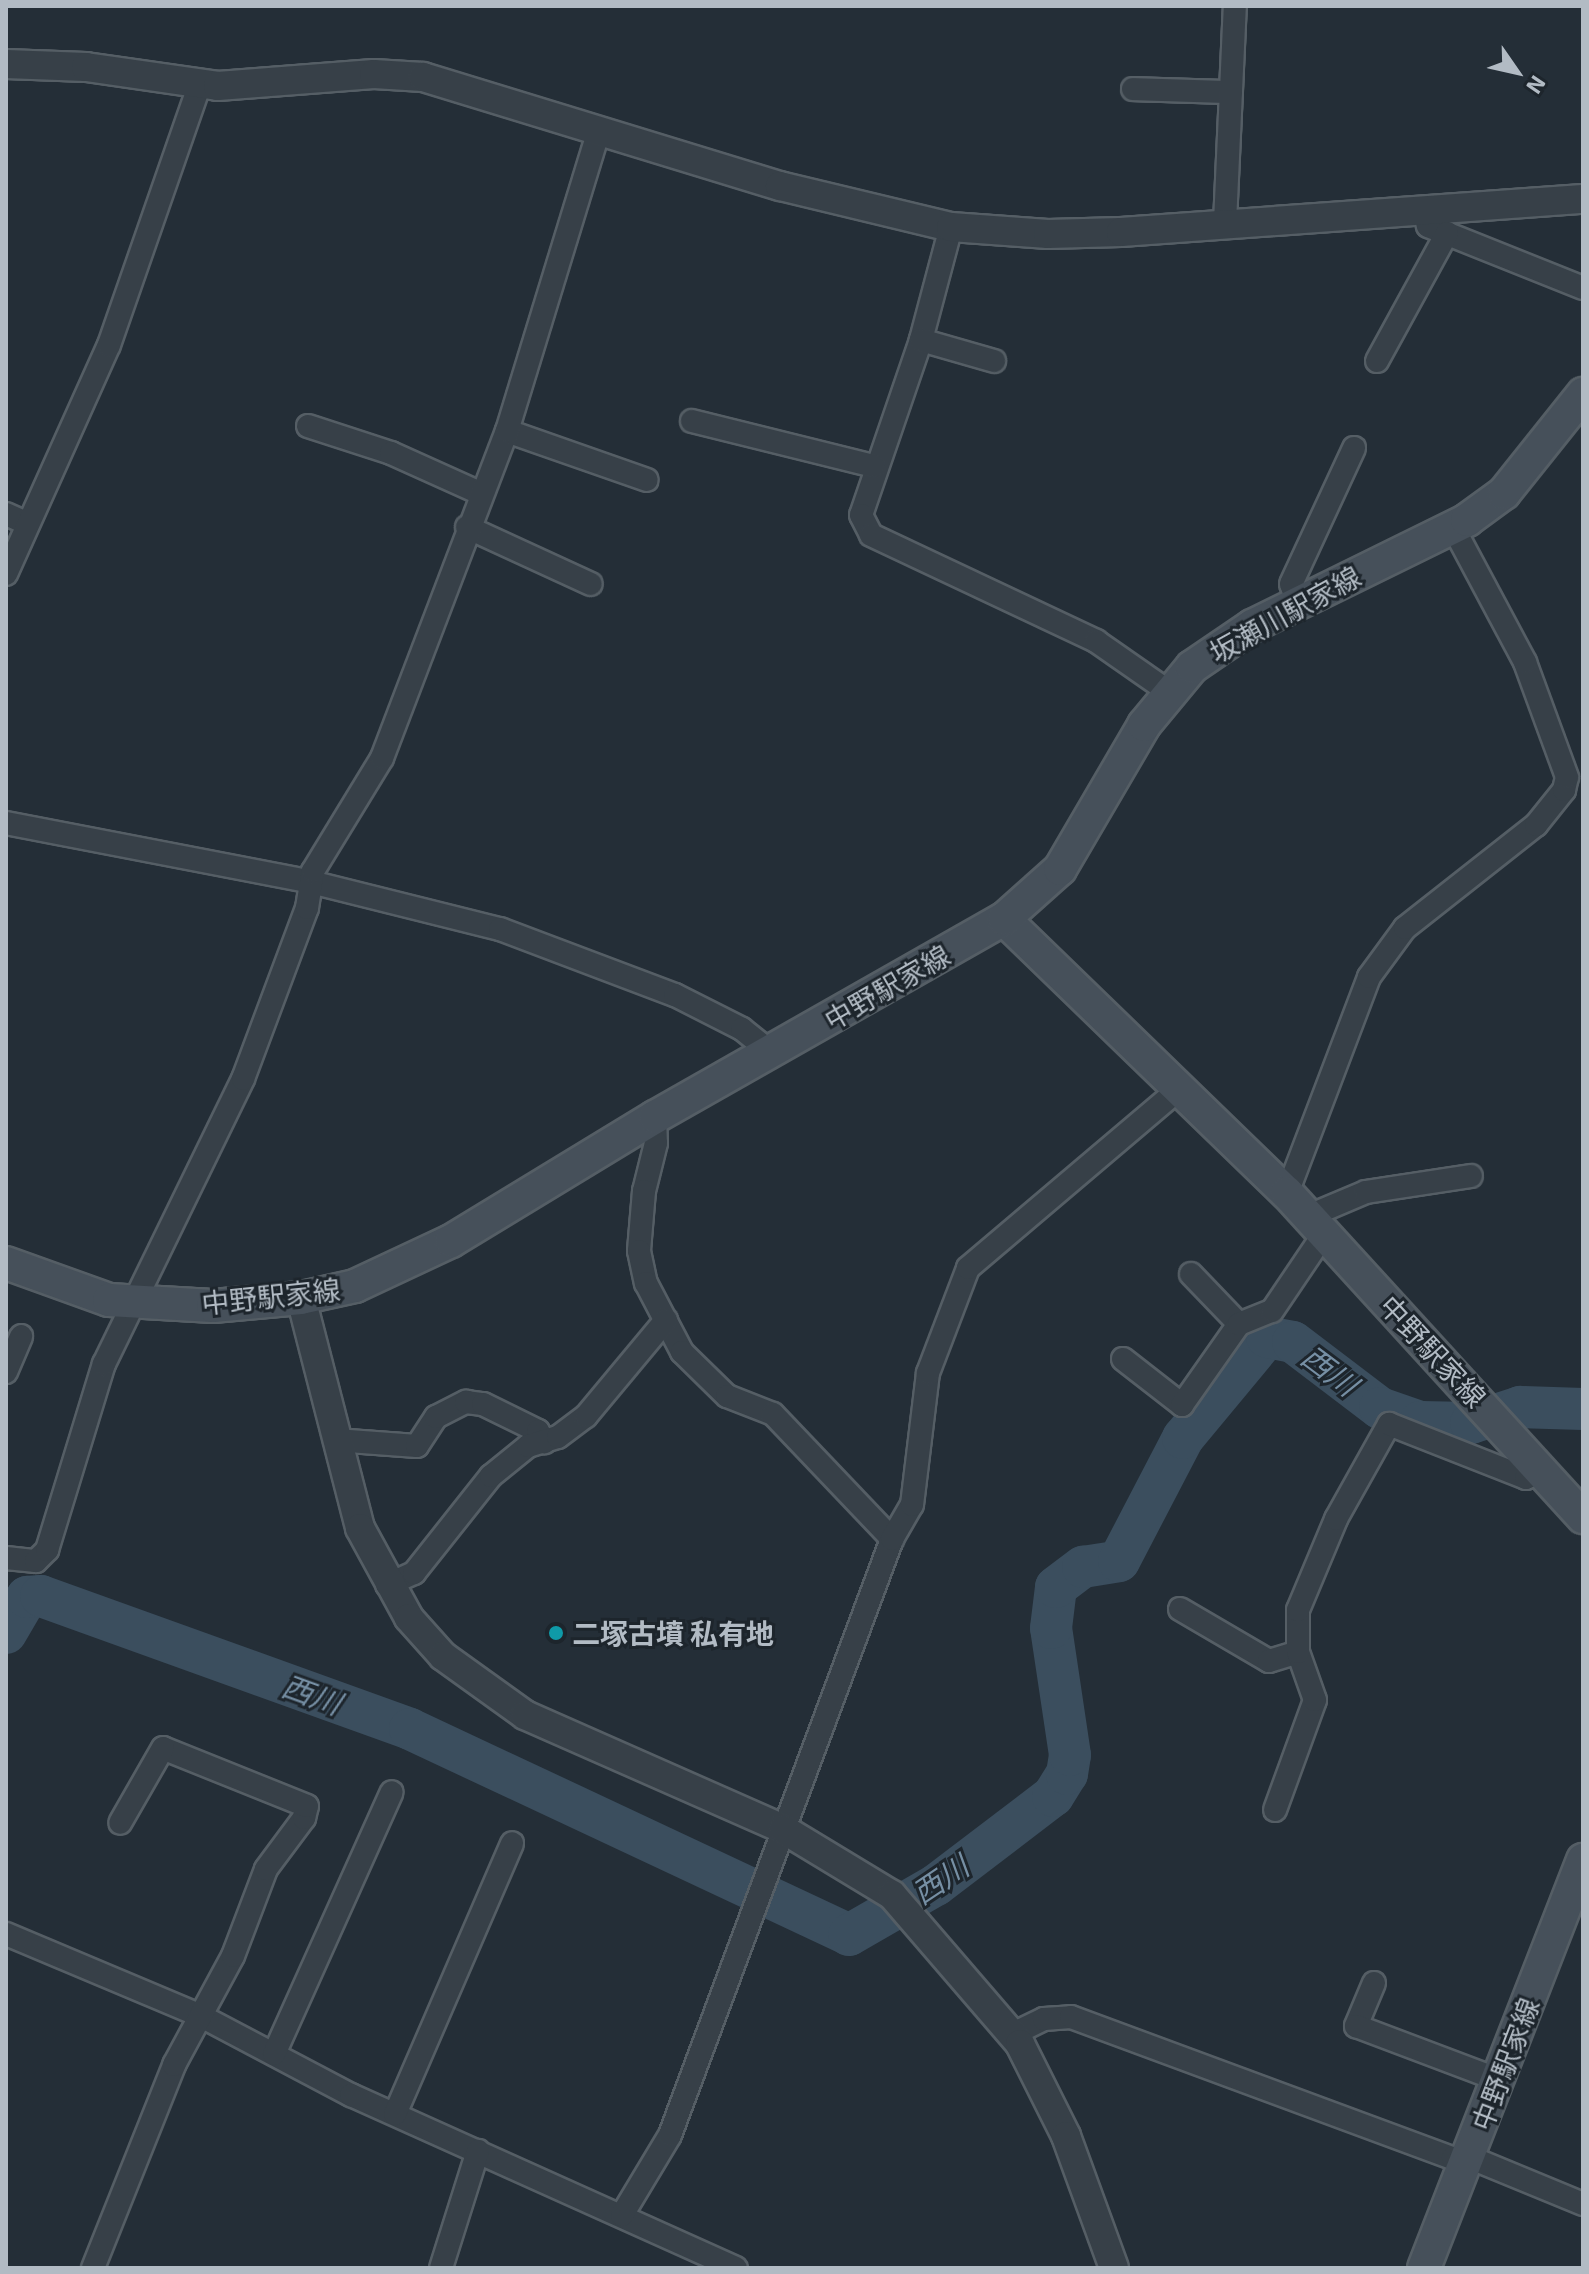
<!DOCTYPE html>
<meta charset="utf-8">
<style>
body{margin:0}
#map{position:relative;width:1589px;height:2274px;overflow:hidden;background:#242e37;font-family:"Exo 2","Noto Sans JP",sans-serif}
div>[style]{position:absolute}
.river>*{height:42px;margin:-21px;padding:0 21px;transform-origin:21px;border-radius:21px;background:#3b4e5e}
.roads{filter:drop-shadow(2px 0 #555e65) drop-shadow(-2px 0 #555e65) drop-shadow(0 2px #555e65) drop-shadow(0 -2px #555e65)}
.minor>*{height:22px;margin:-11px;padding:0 11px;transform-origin:11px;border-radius:11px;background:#374048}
.tertiary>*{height:28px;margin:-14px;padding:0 14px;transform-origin:14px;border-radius:14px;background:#374048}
.secondary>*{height:32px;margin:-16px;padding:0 16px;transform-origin:16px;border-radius:16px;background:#46505a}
.dots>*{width:22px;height:22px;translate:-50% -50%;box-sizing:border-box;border:4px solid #1d252c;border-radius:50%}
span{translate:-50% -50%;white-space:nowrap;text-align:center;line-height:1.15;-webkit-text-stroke:6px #1d252c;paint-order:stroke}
.street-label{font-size:28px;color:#b2bbc4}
.poi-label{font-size:28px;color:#b2bbc4;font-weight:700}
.left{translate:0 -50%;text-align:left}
.water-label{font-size:30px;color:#768fa4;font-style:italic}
.frame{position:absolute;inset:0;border:8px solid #b2bbc4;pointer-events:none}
.north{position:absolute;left:1477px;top:32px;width:80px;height:80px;-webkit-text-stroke:6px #1d252c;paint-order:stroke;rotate:124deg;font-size:22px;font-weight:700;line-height:32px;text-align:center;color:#b2bbc4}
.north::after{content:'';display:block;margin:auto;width:28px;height:36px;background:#b2bbc4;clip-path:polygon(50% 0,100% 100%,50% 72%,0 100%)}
</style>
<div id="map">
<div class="river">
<i style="left:6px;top:1633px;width:42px;rotate:-59.7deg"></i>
<i style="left:27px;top:1597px;width:14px;rotate:-4deg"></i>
<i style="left:41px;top:1596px;width:392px;rotate:19.8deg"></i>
<i style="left:410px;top:1729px;width:485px;rotate:25.1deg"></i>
<i style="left:849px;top:1935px;width:100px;rotate:-29.9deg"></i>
<i style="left:936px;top:1885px;width:147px;rotate:-37.3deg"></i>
<i style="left:1053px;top:1796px;width:26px;rotate:-58deg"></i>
<i style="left:1067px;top:1774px;width:19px;rotate:-81deg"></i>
<i style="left:1070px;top:1755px;width:128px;rotate:-98.5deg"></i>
<i style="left:1051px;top:1628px;width:41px;rotate:-83deg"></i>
<i style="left:1056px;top:1587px;width:34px;rotate:-37deg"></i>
<i style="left:1083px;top:1567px;width:36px;rotate:-9deg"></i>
<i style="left:1119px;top:1561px;width:139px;rotate:-62.5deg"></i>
<i style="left:1183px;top:1438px;width:131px;rotate:-50.3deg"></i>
<i style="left:1267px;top:1337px;width:26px;rotate:11deg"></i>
<i style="left:1293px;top:1342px;width:109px;rotate:37.2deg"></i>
<i style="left:1380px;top:1408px;width:42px;rotate:19.3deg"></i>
<i style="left:1420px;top:1422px;width:51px;rotate:1.1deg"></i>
<i style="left:1471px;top:1423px;width:52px;rotate:-18.1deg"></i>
<i style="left:1520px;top:1407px;width:63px;rotate:1.8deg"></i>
</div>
<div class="roads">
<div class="minor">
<i style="left:1133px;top:89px;width:98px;rotate:1.8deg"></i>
<i style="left:1424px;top:209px;width:17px;rotate:77deg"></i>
<i style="left:1428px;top:226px;width:167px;rotate:21.8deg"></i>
<i style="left:1225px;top:223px;width:217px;rotate:-87.4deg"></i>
<i style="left:951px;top:227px;width:117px;rotate:104.9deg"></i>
<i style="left:921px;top:340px;width:185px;rotate:108.9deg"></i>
<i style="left:861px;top:515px;width:22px;rotate:63deg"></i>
<i style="left:871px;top:535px;width:249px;rotate:25.2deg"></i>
<i style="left:1096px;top:641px;width:89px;rotate:34.9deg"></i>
<i style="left:921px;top:340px;width:76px;rotate:16deg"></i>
<i style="left:1377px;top:361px;width:146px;rotate:-61.3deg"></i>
<i style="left:692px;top:421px;width:187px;rotate:13.9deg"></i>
<i style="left:308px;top:426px;width:87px;rotate:18deg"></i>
<i style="left:391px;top:453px;width:98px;rotate:24.2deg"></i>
<i style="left:507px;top:431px;width:148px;rotate:19.3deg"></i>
<i style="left:6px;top:514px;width:22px;rotate:24deg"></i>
<i style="left:467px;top:527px;width:136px;rotate:24.7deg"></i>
<i style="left:6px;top:574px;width:251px;rotate:-65.8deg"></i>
<i style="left:109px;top:345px;width:276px;rotate:-70.8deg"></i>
<i style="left:1298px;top:603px;width:20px;rotate:-110deg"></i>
<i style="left:1291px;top:584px;width:150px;rotate:-65.1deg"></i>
<i style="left:6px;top:823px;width:311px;rotate:10.9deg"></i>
<i style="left:311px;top:882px;width:195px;rotate:14deg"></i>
<i style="left:500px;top:929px;width:187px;rotate:20.7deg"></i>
<i style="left:675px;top:995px;width:75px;rotate:26.9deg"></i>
<i style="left:742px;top:1029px;width:38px;rotate:39deg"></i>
<i style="left:655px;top:1117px;width:26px;rotate:88deg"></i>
<i style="left:656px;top:1143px;width:49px;rotate:104deg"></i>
<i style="left:644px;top:1191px;width:60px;rotate:94.8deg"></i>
<i style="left:639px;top:1251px;width:33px;rotate:78deg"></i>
<i style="left:646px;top:1283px;width:78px;rotate:62.4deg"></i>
<i style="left:682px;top:1352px;width:63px;rotate:44.4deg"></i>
<i style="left:727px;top:1396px;width:49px;rotate:21.4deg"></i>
<i style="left:773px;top:1414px;width:173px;rotate:46.4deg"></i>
<i style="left:1287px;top:1193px;width:231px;rotate:-69.2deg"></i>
<i style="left:1369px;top:977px;width:61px;rotate:-53.7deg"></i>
<i style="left:1405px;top:928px;width:167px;rotate:-38.2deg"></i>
<i style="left:1536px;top:825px;width:45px;rotate:-51.3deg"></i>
<i style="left:1564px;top:790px;width:13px;rotate:-77deg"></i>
<i style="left:1567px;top:777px;width:122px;rotate:-110.1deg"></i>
<i style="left:1525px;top:662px;width:153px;rotate:-118.1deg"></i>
<i style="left:1309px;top:1216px;width:62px;rotate:-22.8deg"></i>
<i style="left:1366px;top:1192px;width:106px;rotate:-8.7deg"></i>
<i style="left:1191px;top:1274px;width:69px;rotate:46.2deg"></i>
<i style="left:1123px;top:1359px;width:75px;rotate:37.9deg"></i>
<i style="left:1182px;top:1405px;width:99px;rotate:-54.9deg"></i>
<i style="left:1239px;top:1324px;width:35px;rotate:-22deg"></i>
<i style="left:1272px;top:1311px;width:93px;rotate:-56deg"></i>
<i style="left:6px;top:1372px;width:39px;rotate:-67deg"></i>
<i style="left:335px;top:1440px;width:82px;rotate:4.2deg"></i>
<i style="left:417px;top:1446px;width:35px;rotate:-57deg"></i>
<i style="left:436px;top:1417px;width:34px;rotate:-27deg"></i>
<i style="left:466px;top:1402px;width:17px;rotate:7deg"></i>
<i style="left:483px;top:1404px;width:61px;rotate:26.1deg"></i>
<i style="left:538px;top:1431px;width:13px;rotate:61deg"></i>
<i style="left:6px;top:1558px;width:30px;rotate:6deg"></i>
<i style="left:36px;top:1561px;width:16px;rotate:-45deg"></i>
<i style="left:47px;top:1550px;width:195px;rotate:-73deg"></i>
<i style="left:104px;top:1364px;width:317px;rotate:-64deg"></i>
<i style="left:243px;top:1079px;width:183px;rotate:-69.5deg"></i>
<i style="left:307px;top:908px;width:37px;rotate:-81deg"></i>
<i style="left:313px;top:871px;width:132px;rotate:-58.6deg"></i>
<i style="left:382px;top:758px;width:350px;rotate:-69.1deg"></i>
<i style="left:507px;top:431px;width:314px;rotate:-73deg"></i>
<i style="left:387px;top:1585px;width:30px;rotate:-24deg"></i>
<i style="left:414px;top:1573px;width:124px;rotate:-51.6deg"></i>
<i style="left:491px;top:1476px;width:48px;rotate:-39deg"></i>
<i style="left:528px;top:1446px;width:31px;rotate:-17deg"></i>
<i style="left:558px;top:1437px;width:35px;rotate:-37deg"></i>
<i style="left:586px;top:1416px;width:125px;rotate:-50.2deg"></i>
<i style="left:1180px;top:1609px;width:103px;rotate:30.3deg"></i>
<i style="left:1269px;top:1661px;width:30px;rotate:-17deg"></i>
<i style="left:1275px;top:1810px;width:117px;rotate:-70deg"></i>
<i style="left:1315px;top:1700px;width:51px;rotate:-109.5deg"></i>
<i style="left:1298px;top:1652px;width:42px;rotate:-90deg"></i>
<i style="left:1298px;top:1610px;width:99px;rotate:-67.3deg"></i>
<i style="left:1336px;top:1519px;width:109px;rotate:-60.8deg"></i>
<i style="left:1389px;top:1424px;width:147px;rotate:21.5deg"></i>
<i style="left:1526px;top:1478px;width:18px;rotate:-27deg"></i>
<i style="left:6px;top:1934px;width:212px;rotate:22.8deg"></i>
<i style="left:201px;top:2016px;width:170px;rotate:27.8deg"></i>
<i style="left:351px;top:2095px;width:422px;rotate:24.2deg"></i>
<i style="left:1374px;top:1983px;width:47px;rotate:112.7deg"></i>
<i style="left:1356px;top:2026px;width:153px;rotate:20.7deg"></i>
<i style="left:1013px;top:2034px;width:34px;rotate:-26deg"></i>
<i style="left:1044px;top:2019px;width:27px;rotate:-4deg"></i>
<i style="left:1071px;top:2017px;width:407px;rotate:20.3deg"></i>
<i style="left:1453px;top:2158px;width:16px;rotate:-4deg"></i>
<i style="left:1469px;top:2157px;width:123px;rotate:22.4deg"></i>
<i style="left:274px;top:2054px;width:287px;rotate:-65.8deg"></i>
<i style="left:395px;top:2114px;width:295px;rotate:-66.6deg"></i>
<i style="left:622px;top:2215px;width:93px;rotate:-59deg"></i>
<i style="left:670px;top:2135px;width:636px;rotate:-69.57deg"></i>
<i style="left:892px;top:1539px;width:39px;rotate:-60deg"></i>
<i style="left:912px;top:1505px;width:133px;rotate:-83.1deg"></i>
<i style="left:928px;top:1373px;width:112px;rotate:-69.1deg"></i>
<i style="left:968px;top:1268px;width:277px;rotate:-40.3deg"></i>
<i style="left:93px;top:2268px;width:219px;rotate:-68.2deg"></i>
<i style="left:174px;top:2065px;width:124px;rotate:-61.6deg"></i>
<i style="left:233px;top:1956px;width:93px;rotate:-69.2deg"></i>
<i style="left:266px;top:1869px;width:64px;rotate:-53.3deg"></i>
<i style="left:304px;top:1818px;width:12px;rotate:-76deg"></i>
<i style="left:307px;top:1806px;width:155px;rotate:-158.1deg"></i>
<i style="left:163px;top:1748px;width:86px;rotate:119.8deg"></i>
<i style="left:441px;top:2268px;width:123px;rotate:-72.5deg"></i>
</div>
<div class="tertiary">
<i style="left:6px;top:64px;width:80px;rotate:2.1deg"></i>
<i style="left:86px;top:67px;width:133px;rotate:8.2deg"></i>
<i style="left:218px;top:86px;width:156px;rotate:-4.4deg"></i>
<i style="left:374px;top:74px;width:49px;rotate:3.5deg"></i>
<i style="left:423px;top:77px;width:373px;rotate:17deg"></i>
<i style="left:780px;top:186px;width:176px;rotate:13.5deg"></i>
<i style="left:951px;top:227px;width:97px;rotate:4.1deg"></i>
<i style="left:1048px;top:234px;width:73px;rotate:-1.6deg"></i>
<i style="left:1121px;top:232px;width:463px;rotate:-4.1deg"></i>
<i style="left:301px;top:1298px;width:237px;rotate:75.6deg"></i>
<i style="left:360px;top:1528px;width:102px;rotate:61.4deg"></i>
<i style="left:409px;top:1618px;width:51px;rotate:48.2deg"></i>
<i style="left:443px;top:1656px;width:101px;rotate:35.7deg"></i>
<i style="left:525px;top:1715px;width:282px;rotate:23.8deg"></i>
<i style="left:783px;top:1829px;width:127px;rotate:31.2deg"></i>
<i style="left:892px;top:1895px;width:196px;rotate:49.3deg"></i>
<i style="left:1020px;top:2044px;width:103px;rotate:63.4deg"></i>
<i style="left:1066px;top:2136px;width:140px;rotate:70deg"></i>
</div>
<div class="secondary">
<i style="left:1004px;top:919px;width:394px;rotate:44.1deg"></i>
<i style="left:1287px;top:1193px;width:439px;rotate:47.6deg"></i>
<i style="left:6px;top:1263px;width:109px;rotate:19.8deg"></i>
<i style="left:109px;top:1300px;width:104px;rotate:3.3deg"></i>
<i style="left:213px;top:1306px;width:88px;rotate:-5.2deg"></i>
<i style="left:301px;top:1298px;width:55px;rotate:-12.5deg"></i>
<i style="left:355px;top:1286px;width:106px;rotate:-25.1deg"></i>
<i style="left:451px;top:1241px;width:239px;rotate:-31.3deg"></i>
<i style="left:655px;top:1117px;width:401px;rotate:-29.6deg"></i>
<i style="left:1004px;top:919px;width:75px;rotate:-41.8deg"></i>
<i style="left:1060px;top:869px;width:167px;rotate:-59.7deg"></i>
<i style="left:1144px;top:725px;width:75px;rotate:-50.4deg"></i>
<i style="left:1192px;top:667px;width:73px;rotate:-34.3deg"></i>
<i style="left:1252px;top:626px;width:240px;rotate:-26.2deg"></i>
<i style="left:1467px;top:520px;width:46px;rotate:-36.1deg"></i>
<i style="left:1504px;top:493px;width:127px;rotate:-51.4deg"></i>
<i style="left:1424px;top:2268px;width:438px;rotate:-68.7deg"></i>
</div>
</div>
<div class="dots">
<i style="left:556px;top:1633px;background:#0f9aa8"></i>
</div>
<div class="street-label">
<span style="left:1285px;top:614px;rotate:-29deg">坂瀬川駅家線</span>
<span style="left:887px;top:987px;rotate:-30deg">中野駅家線</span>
<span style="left:271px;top:1296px;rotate:-6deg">中野駅家線</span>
<span style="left:1433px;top:1351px;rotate:47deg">中野駅家線</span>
<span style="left:1505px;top:2064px;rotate:-69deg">中野駅家線</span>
</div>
<div class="poi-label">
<span class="left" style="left:572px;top:1633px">二塚古墳 私有地</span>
</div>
<div class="water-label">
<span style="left:1330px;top:1370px;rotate:37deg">西川</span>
<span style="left:312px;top:1694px;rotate:20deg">西川</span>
<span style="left:940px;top:1879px;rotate:-34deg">西川</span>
</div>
<div class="frame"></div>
<div class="north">N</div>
</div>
